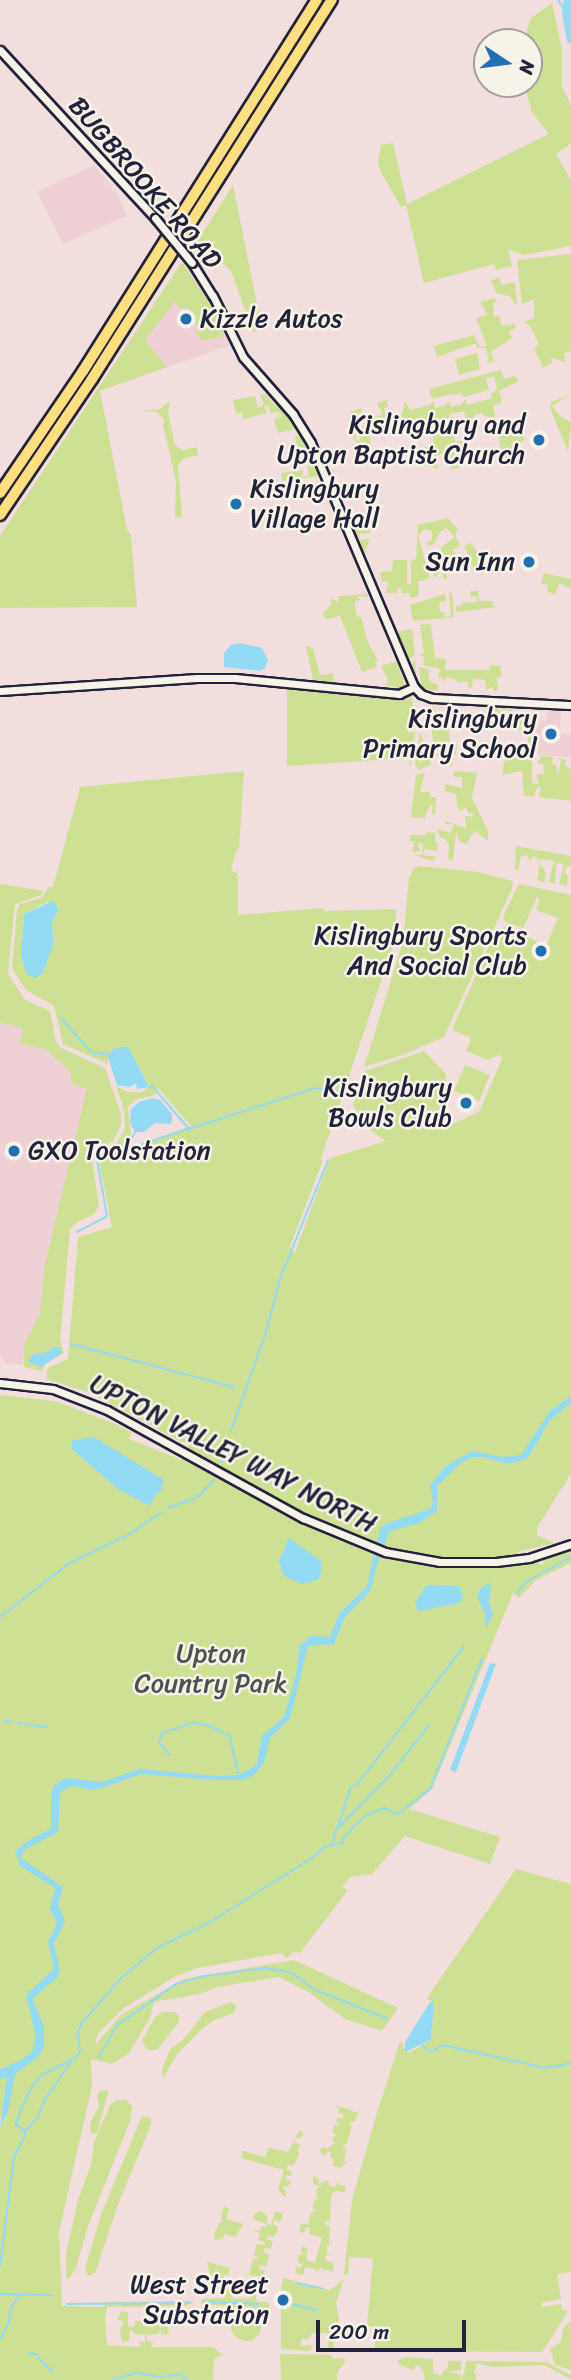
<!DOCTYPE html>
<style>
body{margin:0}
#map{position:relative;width:571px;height:2380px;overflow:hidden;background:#f2dfdd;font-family:Sriracha,sans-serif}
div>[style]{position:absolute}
.built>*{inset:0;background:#efd1d5}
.green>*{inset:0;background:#cde094}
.round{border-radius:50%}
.water>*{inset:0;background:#93daf4}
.stream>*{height:2px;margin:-1px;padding:0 1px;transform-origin:1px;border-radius:1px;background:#93daf4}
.river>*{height:9px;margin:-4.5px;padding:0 4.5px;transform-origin:4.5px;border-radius:4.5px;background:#93daf4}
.roads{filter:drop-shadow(2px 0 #22223b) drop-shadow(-2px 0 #22223b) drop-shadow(0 2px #22223b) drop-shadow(0 -2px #22223b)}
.tertiary>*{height:7px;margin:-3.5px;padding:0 3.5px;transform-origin:3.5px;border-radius:3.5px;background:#f7f3e8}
.motorway>*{height:10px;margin:-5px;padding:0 5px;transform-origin:5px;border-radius:5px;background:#fddf80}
.bridges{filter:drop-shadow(2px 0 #22223b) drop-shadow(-2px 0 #22223b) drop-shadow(0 2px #22223b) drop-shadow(0 -2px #22223b)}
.tertiary-bridge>*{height:7px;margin:-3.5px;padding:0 3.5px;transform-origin:3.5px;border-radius:3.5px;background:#f7f3e8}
.dots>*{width:19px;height:19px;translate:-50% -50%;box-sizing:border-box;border:4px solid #f7f3e8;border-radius:50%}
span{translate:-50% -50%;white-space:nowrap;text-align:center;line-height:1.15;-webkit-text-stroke:5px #f7f3e8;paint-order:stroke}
.street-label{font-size:26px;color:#22223b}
.poi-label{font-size:26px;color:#22223b}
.left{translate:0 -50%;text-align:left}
.right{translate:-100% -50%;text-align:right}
.park-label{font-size:26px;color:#4d5251}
.north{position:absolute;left:473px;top:28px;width:70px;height:70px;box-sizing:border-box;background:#f7f3e8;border:2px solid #a29fa3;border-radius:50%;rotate:103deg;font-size:19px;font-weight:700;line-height:28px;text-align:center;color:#22223b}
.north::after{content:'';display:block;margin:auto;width:24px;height:32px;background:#1f6fb2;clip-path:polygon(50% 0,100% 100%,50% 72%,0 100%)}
.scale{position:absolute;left:316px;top:2320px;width:150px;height:32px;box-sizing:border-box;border:4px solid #22223b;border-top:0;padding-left:9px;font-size:21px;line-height:24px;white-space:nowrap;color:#22223b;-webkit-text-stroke:5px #f7f3e8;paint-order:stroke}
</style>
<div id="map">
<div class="built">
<i style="clip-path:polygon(94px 165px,117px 193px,127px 216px,63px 244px,37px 192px)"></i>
<i style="clip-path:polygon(182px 262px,198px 283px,231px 345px,99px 391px)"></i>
<i style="clip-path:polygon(548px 709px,561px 710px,560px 733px,571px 734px,571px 758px,537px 754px,535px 740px,538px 721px,546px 721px)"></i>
<i style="clip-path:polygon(0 1002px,42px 1042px,90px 1068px,83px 1147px,49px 1322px,24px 1353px,23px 1365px,6px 1364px,0 1354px)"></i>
</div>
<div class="green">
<i style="clip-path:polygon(552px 3px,562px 49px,562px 87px,571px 105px,571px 144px,556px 154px,571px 180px,571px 246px,523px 255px,508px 249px,512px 266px,496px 270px,494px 264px,424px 283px,406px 205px,401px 207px,381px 172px,378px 162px,381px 145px,393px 143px,407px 204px,549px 134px,532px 112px,524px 84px,529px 84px,529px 42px,523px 42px,531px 18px)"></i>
<i style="clip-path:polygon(233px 185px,262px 329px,253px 332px,231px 271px,222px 263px,207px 267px,193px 248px)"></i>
<i style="clip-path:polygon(571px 254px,571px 351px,564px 353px,565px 362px,551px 358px,552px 363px,540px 369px,542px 365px,535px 351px,537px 349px,532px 350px,539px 344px,530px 326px,523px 322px,534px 318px,534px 299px,522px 304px,517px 260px)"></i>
<i style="clip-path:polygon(182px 262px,212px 307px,224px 336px,202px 341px,196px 332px,199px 329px,186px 307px,179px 309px,175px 302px,145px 340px,167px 367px,100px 391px,127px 530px,131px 535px,137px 607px,0 608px,0 536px)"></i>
<i style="clip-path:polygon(499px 278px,501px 285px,515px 282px,517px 305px,509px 296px,496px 293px,491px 280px)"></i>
<i style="clip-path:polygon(494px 298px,498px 302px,493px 303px,494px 317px,499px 316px,502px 326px,515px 324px,516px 328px,509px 331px,512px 338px,491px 352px,494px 361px,484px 364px,489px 361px,486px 348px,477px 348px,476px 343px,437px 357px,434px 346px,474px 335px,480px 347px,487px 346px,476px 318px,488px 315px,480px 302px)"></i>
<i style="clip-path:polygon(477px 353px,480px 369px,459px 375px,455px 359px)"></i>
<i style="clip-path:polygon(501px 370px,504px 379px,515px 376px,519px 381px,499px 391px,502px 402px,493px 406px,496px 422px,493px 417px,484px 416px,483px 413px,474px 415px,472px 423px,480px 428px,474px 431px,468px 428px,464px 411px,449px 414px,455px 442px,468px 440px,470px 452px,460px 454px,459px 446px,454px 450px,460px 468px,451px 469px,449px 452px,437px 455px,438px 469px,423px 465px,424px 447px,433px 447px,433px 429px,427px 429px,427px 436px,414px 437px,412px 422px,375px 430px,373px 427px,368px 428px,371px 443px,358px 447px,360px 454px,364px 453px,366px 461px,358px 457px,357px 442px,355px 442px,349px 420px,350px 412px,362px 408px,361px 413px,352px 415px,357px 441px,360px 441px,359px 434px,366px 422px,362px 418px,383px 415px,377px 403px,387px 400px,388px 407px,384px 408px,386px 416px,402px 414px,405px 401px,410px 410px,430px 405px,433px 401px,435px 408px,446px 405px,448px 400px,451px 407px,462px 404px,465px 399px,467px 405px,479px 402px,492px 398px,491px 394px,497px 389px,494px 376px,486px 378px,489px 390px,463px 397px,461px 393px,432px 398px,429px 389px)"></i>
<i style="clip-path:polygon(265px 394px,275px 405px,279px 404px,285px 409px,296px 425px,295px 429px,278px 433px,274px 419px,282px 416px,279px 412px,271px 413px,268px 406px,264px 407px,267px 413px,243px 419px,242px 413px,236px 413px,233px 400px,256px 396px,257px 408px,264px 405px,260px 395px)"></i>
<i style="clip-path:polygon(571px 394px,552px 406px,560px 416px,571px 422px,568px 452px,550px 408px,551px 402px)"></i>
<i style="clip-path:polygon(170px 401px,168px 413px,175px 445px,183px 450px,196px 447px,199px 455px,184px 458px,178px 465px,182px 517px,175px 517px,176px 481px,163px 425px,165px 421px,157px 412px,139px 411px,160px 409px)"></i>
<i style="clip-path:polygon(521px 425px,524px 440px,518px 444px,520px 451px,525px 451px,503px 459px,497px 430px)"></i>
<i style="clip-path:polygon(303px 435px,319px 467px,316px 468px,319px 476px,282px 481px,281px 473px,303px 470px,302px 478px,309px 475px,307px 462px,303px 462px,302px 452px,297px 449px,295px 436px)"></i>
<i style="clip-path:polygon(448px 518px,458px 530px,455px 535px,460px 546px,453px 550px,459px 568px,457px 573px,455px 570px,447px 571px,447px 579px,444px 579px,441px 570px,434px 579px,431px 554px,441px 552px,441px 547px,455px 537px,446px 528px,440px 532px,434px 544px,427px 546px,426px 543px,432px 540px,432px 531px,424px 529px,418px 536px,430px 578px,418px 582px,419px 595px,415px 597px,411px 598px,409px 593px,402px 594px,401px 588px,397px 588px,398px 593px,386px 593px,389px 581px,382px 582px,380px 572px,392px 571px,393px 560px,407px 560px,407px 584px,411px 584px,411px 561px,416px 559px,418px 525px)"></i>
<i style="clip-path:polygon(370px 519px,370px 533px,359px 534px,360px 540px,370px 539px,363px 557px,350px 526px)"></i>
<i style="clip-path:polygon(471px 543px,472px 545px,490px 567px,474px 570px,464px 546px)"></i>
<i style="clip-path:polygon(544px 573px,571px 579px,571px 589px,559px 583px,555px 594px,547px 592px,548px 585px,541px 584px)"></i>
<i style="clip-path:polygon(471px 591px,478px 591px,479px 601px,493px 601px,493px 606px,497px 607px,456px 612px,456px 606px,461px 606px,462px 603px,477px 602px,477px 596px,470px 597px)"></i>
<i style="clip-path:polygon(449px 593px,452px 593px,454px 617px,413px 621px,410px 605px,441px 595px,445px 594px,446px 601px,439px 602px,440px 612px,445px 612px,444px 617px,451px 616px)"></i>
<i style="clip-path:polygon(367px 594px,368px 597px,357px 596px,360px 600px,355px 602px,356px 616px,361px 617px,368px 642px,378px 661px,375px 663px,377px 667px,362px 672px,340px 616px,326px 619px,323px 613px,332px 604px,330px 599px,339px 602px,338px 596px)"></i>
<i style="clip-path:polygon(431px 624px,435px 658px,446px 659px,445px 670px,489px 670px,490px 665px,501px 666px,501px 677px,497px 677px,498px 690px,495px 690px,494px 695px,493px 687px,486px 690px,485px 680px,473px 679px,472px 687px,468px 689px,468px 681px,457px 683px,457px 680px,446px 677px,444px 683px,444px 679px,438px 677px,440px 669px,423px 665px,424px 657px,417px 654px,424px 654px,420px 625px)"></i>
<i style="clip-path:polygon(412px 629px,415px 655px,407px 661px,393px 633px)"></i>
<i style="clip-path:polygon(308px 646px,313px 649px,320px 675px,333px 673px,334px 682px,313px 680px,306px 647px)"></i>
<i style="clip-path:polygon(415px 659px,416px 678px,421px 685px,419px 667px,430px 670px,428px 680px,438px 685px,438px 691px,425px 689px,425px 692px,418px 688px,410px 668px)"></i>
<i style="clip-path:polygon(396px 661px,403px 679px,405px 689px,384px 685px,389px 682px,381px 666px)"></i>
<i style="clip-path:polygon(287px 689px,404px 700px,412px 697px,416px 725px,407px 727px,408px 732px,415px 732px,410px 770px,409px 758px,287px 766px)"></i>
<i style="clip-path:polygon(429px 707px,435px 707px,435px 723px,448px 723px,450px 742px,446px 742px,446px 746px,449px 748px,457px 744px,456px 754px,452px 754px,455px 760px,452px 760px,452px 765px,444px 766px,442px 756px,435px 756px,441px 751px,434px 748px)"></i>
<i style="clip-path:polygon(496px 707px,503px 714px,509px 714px,509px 710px,502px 710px,502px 707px,512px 708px,513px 722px,517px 718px,526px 717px,526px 714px,533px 716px,528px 718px,527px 726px,520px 725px,523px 733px,513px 727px,490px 727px,482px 720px,482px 715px,483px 712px,492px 715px)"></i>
<i style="clip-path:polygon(529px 731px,532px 735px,532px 783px,539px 784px,536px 775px,544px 774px,543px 763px,537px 764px,541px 756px,553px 757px,552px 764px,556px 765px,558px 774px,561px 761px,557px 758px,567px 760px,564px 764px,571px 770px,571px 801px,539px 797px,541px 788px,537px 787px,534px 796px,524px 796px,522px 771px,502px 775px,506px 754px,526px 756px)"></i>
<i style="clip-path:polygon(420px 732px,431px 764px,419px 770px,415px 765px)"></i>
<i style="clip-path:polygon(evenodd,244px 771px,239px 849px,236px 851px,231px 870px,238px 874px,238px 915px,323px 908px,324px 911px,396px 909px,395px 940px,326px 1144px,320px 1160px,323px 1160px,290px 1247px,295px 1252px,330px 1158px,386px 1141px,367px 1128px,353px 1105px,365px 1071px,424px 1051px,446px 1074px,447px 1105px,440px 1124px,452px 1124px,479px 1112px,503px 1057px,499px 1055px,488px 1060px,466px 1051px,471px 1038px,452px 1030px,493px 936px,502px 928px,505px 926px,538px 942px,534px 952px,536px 958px,544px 960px,549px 948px,546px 946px,558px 918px,536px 910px,540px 899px,537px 897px,523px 928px,505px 922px,503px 916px,519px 884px,571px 895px,571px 1474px,538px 1526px,537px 1535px,555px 1543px,520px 1551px,517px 1554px,517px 1565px,538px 1561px,539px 1565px,544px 1564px,543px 1560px,571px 1551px,571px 1563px,536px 1580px,519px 1598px,513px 1593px,432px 1789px,409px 1809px,500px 1837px,490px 1864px,405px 1836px,372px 1874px,351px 1877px,342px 1887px,348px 1890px,300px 1953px,293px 1952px,287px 1958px,281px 1953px,197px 1968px,176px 1976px,124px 2008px,98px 2033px,95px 2045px,121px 2015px,184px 1979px,294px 1960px,398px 2008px,382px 2031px,345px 2019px,310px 1993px,279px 1977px,217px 1987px,200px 1994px,154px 2002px,150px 2018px,129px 2053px,112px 2064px,91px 2059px,92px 2086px,59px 2232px,62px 2306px,104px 2307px,106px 2302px,195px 2301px,186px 2306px,107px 2307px,105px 2318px,107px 2345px,142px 2347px,138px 2342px,145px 2342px,145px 2335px,135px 2334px,130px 2329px,129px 2341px,122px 2342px,120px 2329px,124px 2322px,118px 2320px,121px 2311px,128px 2312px,128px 2327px,135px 2326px,135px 2321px,143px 2320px,143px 2326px,147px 2326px,147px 2321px,155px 2320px,155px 2312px,163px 2313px,160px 2325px,168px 2325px,169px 2334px,162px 2335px,160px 2329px,159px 2334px,147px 2335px,147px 2341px,154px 2342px,151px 2347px,213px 2347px,223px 2355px,214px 2359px,213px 2380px,0 2380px,0 2127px,4px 2118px,0 2118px,0 1395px,55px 1401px,113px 1423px,131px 1432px,129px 1439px,182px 1460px,191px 1443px,181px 1442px,93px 1394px,46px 1379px,48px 1368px,68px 1359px,78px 1237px,112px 1227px,98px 1156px,99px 1153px,116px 1144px,125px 1129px,124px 1110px,116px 1086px,128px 1092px,143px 1092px,149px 1086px,131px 1054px,120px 1051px,108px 1057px,108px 1064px,63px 1044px,54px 1006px,25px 989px,12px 968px,17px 910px,20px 904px,42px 898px,48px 887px,53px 887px,80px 787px,244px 771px,47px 902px,59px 910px,52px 921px,53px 945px,43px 973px,22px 961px,22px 939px,24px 914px,47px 902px,244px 771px,158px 1088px,191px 1126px,132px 1147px,128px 1107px,135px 1100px,155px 1095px,158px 1088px)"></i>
<i style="clip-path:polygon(454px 771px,477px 773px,472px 798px,488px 831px,488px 841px,475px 831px,466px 844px,459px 841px,456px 832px,453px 860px,448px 859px,449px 846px,445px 838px,440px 838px,437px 829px,451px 833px,454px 825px,445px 824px,445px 821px,466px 828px,465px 816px,472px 817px,473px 814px,468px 812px,466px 807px,461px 811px,457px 807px,456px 794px,445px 791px,445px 784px,462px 788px,462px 777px,454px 777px)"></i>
<i style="clip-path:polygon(425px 773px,420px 792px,430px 792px,430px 797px,436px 797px,435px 815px,432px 814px,433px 805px,430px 805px,425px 818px,411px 817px,416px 775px)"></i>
<i style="clip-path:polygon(427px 832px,436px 833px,435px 843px,438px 844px,437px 851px,424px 849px,423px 855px,436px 857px,433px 861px,414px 855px,422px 855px,423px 844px,418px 843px,420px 851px,412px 852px,414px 842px,410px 841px,410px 835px,426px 835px)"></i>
<i style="clip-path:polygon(516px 846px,571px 856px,571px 866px,566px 866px,565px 874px,568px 875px,567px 886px,559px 884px,564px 864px,556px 863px,555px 884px,549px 881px,554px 861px,541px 859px,540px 866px,544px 868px,546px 876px,544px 882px,537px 880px,540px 860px,533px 856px,530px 861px,527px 855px,521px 856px,518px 871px,515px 869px)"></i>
<i style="clip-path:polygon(420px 866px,478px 872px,513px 881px,512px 889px,444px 1037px,402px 1055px,364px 1067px,403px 942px,409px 878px,414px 868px)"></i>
<i style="clip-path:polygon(0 884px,43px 891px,41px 895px,15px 904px,8px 974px,25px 1000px,50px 1011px,56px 1042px,61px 1048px,105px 1068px,121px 1114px,121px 1125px,113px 1141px,91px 1153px,99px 1206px,94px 1214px,74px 1224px,70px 1230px,60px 1340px,64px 1353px,45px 1364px,42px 1371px,24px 1367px,24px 1346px,40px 1314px,45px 1265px,87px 1088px,72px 1084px,71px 1072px,47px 1050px,20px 1043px,23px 1028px,0 1022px)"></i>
<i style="clip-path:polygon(465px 1065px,490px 1075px,479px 1101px,454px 1091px)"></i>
<i style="clip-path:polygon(516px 1869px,571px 1884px,571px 2272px,557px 2274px,561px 2299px,541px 2303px,542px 2307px,561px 2304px,562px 2310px,568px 2311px,542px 2352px,375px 2351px,375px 2327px,367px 2326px,373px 2258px,349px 2257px,348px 2275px,344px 2275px,352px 2200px,376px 2116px,400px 2041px,408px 2053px,425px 2044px,432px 2032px,433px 2003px,427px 1998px)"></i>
<i style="clip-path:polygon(231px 2002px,236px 2006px,234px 2013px,214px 2020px,202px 2029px,178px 2053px,163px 2078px,162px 2069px,170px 2049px,182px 2041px,205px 2012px)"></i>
<i style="clip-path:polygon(163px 2012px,175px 2012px,179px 2016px,179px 2022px,157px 2050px,147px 2050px,142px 2041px,155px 2017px)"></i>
<i style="clip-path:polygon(109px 2090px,97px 2133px,93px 2134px,90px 2131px,91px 2121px,99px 2106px,97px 2095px,100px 2091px)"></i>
<i style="clip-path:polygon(117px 2100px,126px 2100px,132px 2106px,131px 2119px,88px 2226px,76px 2268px,69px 2279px,66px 2278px,66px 2254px,78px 2200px,91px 2165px,94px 2142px,110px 2105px)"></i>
<i style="clip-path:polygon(334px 2105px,359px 2113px,354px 2122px,349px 2122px,352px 2126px,347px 2143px,341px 2147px,346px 2148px,344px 2161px,347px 2162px,341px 2168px,332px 2165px,334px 2159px,330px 2158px,331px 2152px,327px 2151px,325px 2156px,320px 2152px,322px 2147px,328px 2148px,336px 2143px,331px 2140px,337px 2134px,332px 2133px,334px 2125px,340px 2126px,336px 2122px,337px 2118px,342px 2119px,344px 2115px,338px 2113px,339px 2109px)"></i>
<i style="clip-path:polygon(142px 2116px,151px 2118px,151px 2125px,119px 2202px,95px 2273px,88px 2276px,85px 2268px,102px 2212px)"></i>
<i style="clip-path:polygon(299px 2131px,303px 2132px,301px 2138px,296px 2138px,294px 2142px,301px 2145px,297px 2149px,299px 2153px,294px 2166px,288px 2165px,287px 2170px,292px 2171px,291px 2176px,286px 2175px,285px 2179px,291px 2181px,289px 2186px,282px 2187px,286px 2191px,285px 2197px,278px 2189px,284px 2170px,241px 2158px,243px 2151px,265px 2157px,269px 2148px,288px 2152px)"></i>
<i style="clip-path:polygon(313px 2175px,319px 2179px,318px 2184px,328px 2180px,329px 2186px,335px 2187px,337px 2183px,346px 2187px,345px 2192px,335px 2191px,331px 2195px,330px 2221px,325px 2221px,325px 2225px,330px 2226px,329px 2244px,332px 2244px,327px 2246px,327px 2253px,331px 2255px,326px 2255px,325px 2260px,334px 2263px,333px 2272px,324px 2269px,322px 2273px,323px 2268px,319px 2268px,318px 2272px,313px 2268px,305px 2267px,303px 2275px,295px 2273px,297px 2266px,301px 2268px,302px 2264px,297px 2262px,299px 2255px,305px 2254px,301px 2252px,302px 2246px,308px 2249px,306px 2260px,315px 2263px,322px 2238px,309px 2234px,310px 2228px,306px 2227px,304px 2233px,299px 2231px,301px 2223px,312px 2225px,308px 2222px,311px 2213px,316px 2210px,312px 2208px,314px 2201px,319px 2198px,316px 2197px,317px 2188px,322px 2186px,313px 2184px)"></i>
<i style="clip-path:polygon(224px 2206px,229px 2209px,226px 2219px,243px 2224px,235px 2237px,224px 2234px,222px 2241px,220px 2237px,218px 2241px,214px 2238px,215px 2232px,220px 2222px,226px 2221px,221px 2220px,222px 2214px,215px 2212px,222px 2213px)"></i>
<i style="clip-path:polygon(261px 2211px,268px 2217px,266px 2223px,271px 2225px,275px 2212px,283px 2213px,280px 2222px,274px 2220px,273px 2225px,278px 2226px,277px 2232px,273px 2237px,268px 2236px,267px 2240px,273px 2241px,271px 2249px,265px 2248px,264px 2253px,269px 2254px,267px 2266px,260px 2265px,259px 2269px,265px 2270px,263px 2277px,242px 2274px,249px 2274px,253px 2259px,260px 2259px,254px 2255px,255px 2249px,257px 2244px,264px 2245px,265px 2242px,258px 2240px,260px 2233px,252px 2230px,260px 2231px,262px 2226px,266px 2227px,266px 2224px,253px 2219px,254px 2214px)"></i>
<i style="clip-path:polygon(207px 2262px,230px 2268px,228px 2275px,224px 2275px,224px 2283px,203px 2285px,204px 2278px,217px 2277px,210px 2275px)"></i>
<i style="clip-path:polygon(283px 2278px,330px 2290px,344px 2279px,336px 2303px,339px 2321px,333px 2329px,334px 2349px,328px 2349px,327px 2333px,313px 2333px,308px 2339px,301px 2339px,301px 2346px,313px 2345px,310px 2351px,281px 2349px,281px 2303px,285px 2302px,285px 2297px,280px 2297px)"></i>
<i style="clip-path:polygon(224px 2289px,231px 2289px,233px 2299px,249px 2298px,255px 2292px,257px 2302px,269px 2302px,269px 2325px,265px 2325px,255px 2308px,246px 2307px,232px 2311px,226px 2306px,202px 2304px,202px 2299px,225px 2298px)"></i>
<i class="round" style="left:231px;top:2311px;width:30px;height:30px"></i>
<i style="clip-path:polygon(571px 2321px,571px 2370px,555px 2365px,550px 2349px,560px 2343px,564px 2327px)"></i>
<i style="clip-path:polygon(280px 2354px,331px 2355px,333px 2359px,345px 2358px,344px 2364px,337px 2372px,337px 2380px,281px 2380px)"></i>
<i style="clip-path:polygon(406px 2357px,433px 2359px,433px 2373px,441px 2376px,443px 2371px,448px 2368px,448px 2361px,461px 2361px,461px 2370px,446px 2372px,460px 2374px,461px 2378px,464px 2374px,466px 2361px,546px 2362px,571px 2375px,571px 2379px,544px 2365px,493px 2367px,477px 2363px,474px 2374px,482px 2374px,476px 2375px,476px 2380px,425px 2380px,423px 2371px,417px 2365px,413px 2370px,398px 2364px,398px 2360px)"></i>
</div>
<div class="water">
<i style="clip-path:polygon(239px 643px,262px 648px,268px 660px,265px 668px,260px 671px,224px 667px,224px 653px,231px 645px)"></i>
<i style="clip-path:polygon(53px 901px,59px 910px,52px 921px,53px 945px,43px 973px,35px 978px,27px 974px,21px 956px,24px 914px)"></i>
<i style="clip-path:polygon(122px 1047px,128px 1047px,149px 1087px,137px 1089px,136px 1083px,130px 1087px,117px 1085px,108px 1057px,112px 1050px)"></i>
<i style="clip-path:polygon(152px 1098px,160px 1100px,172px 1114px,172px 1121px,170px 1124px,155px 1123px,144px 1132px,135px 1132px,130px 1123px,131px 1109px,139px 1102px)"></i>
<i style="clip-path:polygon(54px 1347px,60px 1347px,62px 1353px,41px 1367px,28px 1362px,33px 1354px,45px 1353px)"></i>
<i style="clip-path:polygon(571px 1396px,571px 1403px,550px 1420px,528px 1458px,509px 1464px,483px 1457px,473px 1457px,462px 1462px,437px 1486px,437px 1511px,419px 1523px,390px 1531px,384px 1545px,377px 1543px,380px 1529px,385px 1524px,430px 1509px,433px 1503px,430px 1485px,446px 1466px,472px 1451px,501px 1457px,521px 1455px,550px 1411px)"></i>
<i style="clip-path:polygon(94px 1437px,164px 1480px,161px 1491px,156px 1494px,150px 1506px,118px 1489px,72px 1449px,72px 1440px)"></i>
<i style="clip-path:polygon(289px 1538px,321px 1561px,321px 1573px,317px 1580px,302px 1584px,284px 1576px,279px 1561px)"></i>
<i style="clip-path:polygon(374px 1553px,380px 1555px,370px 1591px,345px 1617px,334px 1644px,308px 1646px,290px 1718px,270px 1738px,264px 1763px,254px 1775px,243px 1780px,218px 1780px,141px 1774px,104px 1787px,93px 1790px,71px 1786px,60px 1793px,58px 1832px,24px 1850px,21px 1858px,63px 1887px,58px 1904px,65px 1921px,54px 1944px,60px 1971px,57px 1978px,32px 1999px,44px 2026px,44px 2047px,38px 2057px,15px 2074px,8px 2111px,0 2127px,8px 2069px,32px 2052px,36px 2037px,26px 1995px,54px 1969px,48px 1942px,57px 1923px,50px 1909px,55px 1888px,20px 1866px,15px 1851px,32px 1838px,51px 1829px,51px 1796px,54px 1785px,66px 1778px,102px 1782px,139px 1769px,218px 1776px,238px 1775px,252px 1768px,257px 1764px,262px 1736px,284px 1717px,296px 1675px,300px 1645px,312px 1635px,330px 1637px,339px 1614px,367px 1586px)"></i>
<i style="clip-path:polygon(491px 1582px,489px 1603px,493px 1615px,486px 1628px,485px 1613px,477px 1597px,481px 1588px)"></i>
<i style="clip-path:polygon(427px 1585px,459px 1586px,463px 1596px,460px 1603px,418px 1611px,415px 1602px)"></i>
<i style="clip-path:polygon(490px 1663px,496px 1664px,456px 1772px,450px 1770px)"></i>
<i style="clip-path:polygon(430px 2002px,434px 2002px,431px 2040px,405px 2052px,405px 2042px)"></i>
</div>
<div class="stream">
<i style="left:558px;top:0;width:14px;rotate:56deg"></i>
<i style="left:61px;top:1018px;width:45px;rotate:48.6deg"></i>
<i style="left:91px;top:1052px;width:19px;rotate:9deg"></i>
<i style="left:149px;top:1087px;width:4px"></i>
<i style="left:153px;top:1087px;width:55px;rotate:49.4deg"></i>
<i style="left:189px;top:1129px;width:133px;rotate:-18deg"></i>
<i style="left:315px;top:1088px;width:27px;rotate:8deg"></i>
<i style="left:97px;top:1159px;width:96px;rotate:-18.2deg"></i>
<i style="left:77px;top:1232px;width:34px;rotate:-28deg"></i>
<i style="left:107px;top:1216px;width:63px;rotate:-100.1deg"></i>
<i style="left:96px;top:1154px;width:35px;rotate:-18deg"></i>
<i style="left:129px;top:1143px;width:13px;rotate:-61deg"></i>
<i style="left:71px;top:1344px;width:169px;rotate:14.8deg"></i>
<i style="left:231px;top:1431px;width:105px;rotate:-70.5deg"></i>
<i style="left:266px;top:1332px;width:55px;rotate:-75.2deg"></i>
<i style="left:280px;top:1279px;width:128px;rotate:-68deg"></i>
<i style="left:221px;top:1462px;width:25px;rotate:-74deg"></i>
<i style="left:168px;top:1508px;width:32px;rotate:-20deg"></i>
<i style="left:198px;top:1497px;width:23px;rotate:-47deg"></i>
<i style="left:517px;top:1593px;width:14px;rotate:-51deg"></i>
<i style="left:526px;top:1582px;width:51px;rotate:-29.1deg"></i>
<i style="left:0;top:1617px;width:86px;rotate:-37.9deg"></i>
<i style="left:68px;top:1564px;width:69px;rotate:-25.8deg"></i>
<i style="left:130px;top:1534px;width:38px;rotate:-35deg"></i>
<i style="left:5px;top:1721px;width:8px;rotate:7deg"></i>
<i style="left:18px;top:1723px;width:29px;rotate:8deg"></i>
<i style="left:170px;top:1756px;width:18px;rotate:-128deg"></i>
<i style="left:159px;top:1742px;width:9px;rotate:-72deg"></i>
<i style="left:162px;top:1733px;width:32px;rotate:-18deg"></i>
<i style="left:192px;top:1723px;width:16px;rotate:7deg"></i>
<i style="left:208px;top:1725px;width:25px;rotate:27deg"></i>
<i style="left:230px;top:1736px;width:38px;rotate:78deg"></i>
<i style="left:340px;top:1826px;width:71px;rotate:-45.6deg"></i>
<i style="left:390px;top:1775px;width:63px;rotate:-52deg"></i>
<i style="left:337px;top:1829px;width:44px;rotate:-71.6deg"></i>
<i style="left:351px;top:1787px;width:6px;rotate:-18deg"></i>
<i style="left:357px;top:1785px;width:175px;rotate:-52.4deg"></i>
<i style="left:333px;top:1842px;width:12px;rotate:-76deg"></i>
<i style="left:422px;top:2045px;width:11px;rotate:38deg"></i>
<i style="left:431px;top:2052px;width:14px;rotate:-30deg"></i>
<i style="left:443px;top:2045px;width:106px;rotate:12.6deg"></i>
<i style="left:546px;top:2068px;width:25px;rotate:-11deg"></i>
<i style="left:99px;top:2057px;width:35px;rotate:-61deg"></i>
<i style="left:116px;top:2026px;width:73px;rotate:-35deg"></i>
<i style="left:176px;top:1984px;width:29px;rotate:-16deg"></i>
<i style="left:204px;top:1976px;width:62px;rotate:-7.5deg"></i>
<i style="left:265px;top:1968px;width:27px;rotate:10deg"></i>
<i style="left:292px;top:1973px;width:26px;rotate:37deg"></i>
<i style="left:313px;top:1989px;width:79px;rotate:21.7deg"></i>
<i style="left:26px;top:2130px;width:18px;rotate:-47deg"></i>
<i style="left:38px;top:2117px;width:17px;rotate:-69deg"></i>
<i style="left:44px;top:2101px;width:47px;rotate:-55.3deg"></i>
<i style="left:0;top:2265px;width:109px;rotate:-82.6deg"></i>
<i style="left:14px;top:2157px;width:25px;rotate:-63deg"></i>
<i style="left:25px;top:2135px;width:4px;rotate:-90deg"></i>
<i style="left:25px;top:2131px;width:11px;rotate:-146deg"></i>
<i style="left:16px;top:2125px;width:14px;rotate:-73deg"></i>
<i style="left:20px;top:2112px;width:29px;rotate:-65deg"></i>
<i style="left:32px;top:2086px;width:15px;rotate:-48deg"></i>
<i style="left:42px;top:2075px;width:36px;rotate:-27deg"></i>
<i style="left:74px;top:2059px;width:9px;rotate:-49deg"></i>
<i style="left:80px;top:2052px;width:20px;rotate:-96deg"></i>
<i style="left:78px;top:2032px;width:10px;rotate:-66deg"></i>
<i style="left:82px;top:2023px;width:61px;rotate:-49deg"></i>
<i style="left:122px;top:1977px;width:45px;rotate:-39.6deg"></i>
<i style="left:157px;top:1948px;width:59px;rotate:-26.1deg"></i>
<i style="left:210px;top:1922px;width:120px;rotate:-32.1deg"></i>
<i style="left:312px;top:1858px;width:18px;rotate:-41deg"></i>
<i style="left:326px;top:1846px;width:17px;rotate:-10deg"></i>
<i style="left:343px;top:1843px;width:6px;rotate:-81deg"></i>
<i style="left:344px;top:1837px;width:29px;rotate:-46deg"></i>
<i style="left:364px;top:1816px;width:22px;rotate:-22deg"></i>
<i style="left:384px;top:1808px;width:15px;rotate:23deg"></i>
<i style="left:398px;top:1814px;width:41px;rotate:-38deg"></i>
<i style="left:430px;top:1789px;width:140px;rotate:-68.2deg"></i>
<i style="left:297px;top:2283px;width:25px;rotate:12deg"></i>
<i style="left:0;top:2294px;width:52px;rotate:1.1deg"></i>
<i style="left:203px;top:2302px;width:56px;rotate:2deg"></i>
<i style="left:67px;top:2304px;width:123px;rotate:-0.5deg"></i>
<i style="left:291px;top:2304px;width:27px;rotate:13deg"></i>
<i style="left:0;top:2339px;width:16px;rotate:-60deg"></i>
<i style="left:8px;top:2325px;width:20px;rotate:-79deg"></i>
<i style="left:12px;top:2305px;width:12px;rotate:-48deg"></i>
<i style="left:29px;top:2353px;width:6px;rotate:9deg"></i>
<i style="left:35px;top:2354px;width:24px;rotate:45deg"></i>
<i style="left:114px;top:2379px;width:24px;rotate:-15deg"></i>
<i style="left:137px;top:2373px;width:24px;rotate:9deg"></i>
<i style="left:161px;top:2377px;width:19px;rotate:-9deg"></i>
<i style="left:180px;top:2374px;width:10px;rotate:37deg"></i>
</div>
<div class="river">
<i style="left:568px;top:0;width:12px;rotate:99deg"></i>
<i style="left:566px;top:12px;width:27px;rotate:80deg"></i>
<i style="left:0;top:2074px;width:17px;rotate:-25deg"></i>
</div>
<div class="roads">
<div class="tertiary">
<i style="left:0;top:50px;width:229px;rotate:47.3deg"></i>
<i style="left:192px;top:263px;width:39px;rotate:58deg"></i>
<i style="left:213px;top:296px;width:68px;rotate:63.8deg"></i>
<i style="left:243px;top:357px;width:76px;rotate:48.7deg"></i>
<i style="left:293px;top:414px;width:34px;rotate:58deg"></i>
<i style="left:311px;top:443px;width:265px;rotate:67.1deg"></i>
<i style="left:414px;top:687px;width:10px;rotate:45deg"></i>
<i style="left:421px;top:694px;width:12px;rotate:20deg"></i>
<i style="left:432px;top:698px;width:139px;rotate:2.9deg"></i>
<i style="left:0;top:691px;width:197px;rotate:-3.8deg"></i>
<i style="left:197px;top:678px;width:38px"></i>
<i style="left:235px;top:678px;width:165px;rotate:5.6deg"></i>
<i style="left:399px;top:694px;width:17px;rotate:-25deg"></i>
<i style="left:0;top:1383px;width:53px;rotate:6.5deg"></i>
<i style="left:53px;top:1389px;width:58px;rotate:21.3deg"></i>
<i style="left:107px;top:1410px;width:224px;rotate:28.9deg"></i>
<i style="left:303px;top:1518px;width:89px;rotate:22.5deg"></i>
<i style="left:385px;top:1552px;width:56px;rotate:10.3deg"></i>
<i style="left:440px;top:1562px;width:56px"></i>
<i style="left:496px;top:1562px;width:33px;rotate:-7deg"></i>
<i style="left:529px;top:1558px;width:44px;rotate:-18.4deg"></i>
</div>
<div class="motorway">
<i style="left:0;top:493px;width:148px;rotate:-55.8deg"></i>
<i style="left:83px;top:371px;width:439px;rotate:-57.8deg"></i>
<i style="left:0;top:515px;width:164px;rotate:-55.9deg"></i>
<i style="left:92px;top:379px;width:449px;rotate:-57.7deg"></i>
</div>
</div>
<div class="bridges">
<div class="tertiary-bridge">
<i style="left:155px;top:218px;width:58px;rotate:50.6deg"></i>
</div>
</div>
<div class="dots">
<i style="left:186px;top:319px;background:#1f6fb2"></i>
<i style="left:539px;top:440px;background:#1f6fb2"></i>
<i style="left:236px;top:504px;background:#1f6fb2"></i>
<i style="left:529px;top:562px;background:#1f6fb2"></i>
<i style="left:551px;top:734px;background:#1f6fb2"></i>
<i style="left:541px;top:951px;background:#1f6fb2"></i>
<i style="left:466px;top:1103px;background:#1f6fb2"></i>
<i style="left:14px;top:1151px;background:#1f6fb2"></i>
<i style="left:283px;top:2300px;background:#1f6fb2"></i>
</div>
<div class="street-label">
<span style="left:145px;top:183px;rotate:49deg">BUGBROOKE ROAD</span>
<span style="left:233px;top:1454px;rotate:27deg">UPTON VALLEY WAY NORTH</span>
</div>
<div class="poi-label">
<span class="left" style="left:200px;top:319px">Kizzle Autos</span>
<span class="right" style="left:525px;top:440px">Kislingbury and<br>Upton Baptist Church</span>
<span class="left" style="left:250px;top:504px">Kislingbury<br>Village Hall</span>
<span class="right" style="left:515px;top:562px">Sun Inn</span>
<span class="right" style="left:537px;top:734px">Kislingbury<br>Primary School</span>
<span class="right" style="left:527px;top:951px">Kislingbury Sports<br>And Social Club</span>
<span class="right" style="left:452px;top:1103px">Kislingbury<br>Bowls Club</span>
<span class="left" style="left:28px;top:1151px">GXO Toolstation</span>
<span class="right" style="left:269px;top:2300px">West Street<br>Substation</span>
</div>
<div class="park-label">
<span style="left:211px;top:1669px">Upton<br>Country Park</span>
</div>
<div class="north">N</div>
<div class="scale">200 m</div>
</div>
